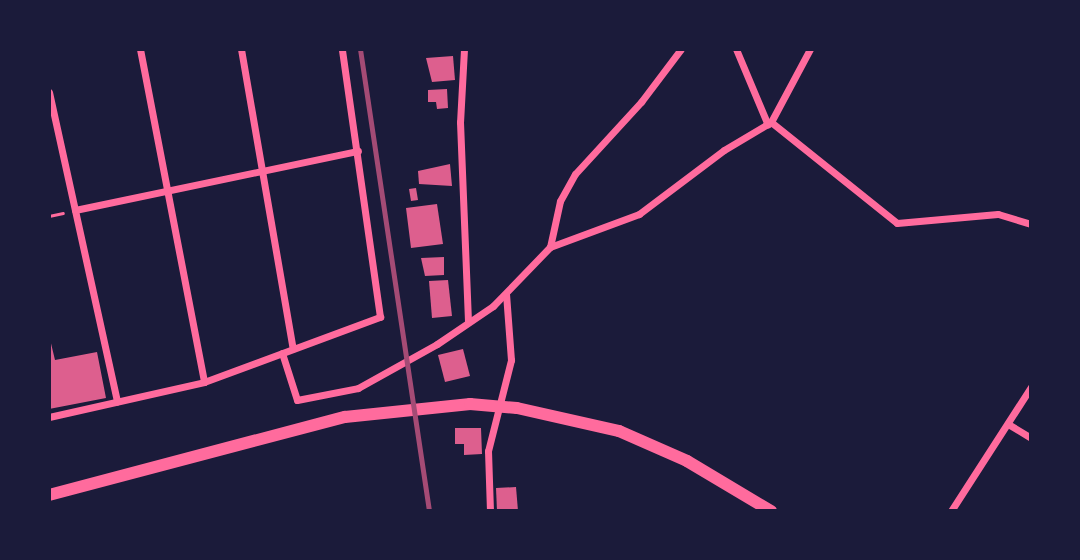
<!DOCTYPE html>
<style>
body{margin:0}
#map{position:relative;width:1080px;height:560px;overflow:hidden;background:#1b1b3a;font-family:Manrope,sans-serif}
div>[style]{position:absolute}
.building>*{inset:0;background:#dd5f8e}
.path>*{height:2.5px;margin:-1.25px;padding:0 1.25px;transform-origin:1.25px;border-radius:1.25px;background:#ff6b9d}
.minor>*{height:7px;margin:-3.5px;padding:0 3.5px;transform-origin:3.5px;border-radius:3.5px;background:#ff6b9d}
.primary>*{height:12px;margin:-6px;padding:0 6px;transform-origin:6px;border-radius:6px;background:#ff6b9d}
.rail>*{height:5px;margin:-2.5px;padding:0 2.5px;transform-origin:2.5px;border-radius:2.5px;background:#a44b75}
span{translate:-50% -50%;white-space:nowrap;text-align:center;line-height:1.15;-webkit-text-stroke:6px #1b1b3a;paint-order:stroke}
.frame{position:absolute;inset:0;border:51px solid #1b1b3a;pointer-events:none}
</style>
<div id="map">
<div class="building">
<i style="clip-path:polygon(453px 56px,455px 80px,432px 82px,426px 58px)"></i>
<i style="clip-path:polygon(447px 89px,448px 108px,437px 109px,436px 102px,428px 102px,428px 90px)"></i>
<i style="clip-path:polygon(450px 164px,452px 186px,419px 184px,418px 171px)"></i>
<i style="clip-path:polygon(416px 188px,418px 200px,411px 201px,409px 189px)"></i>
<i style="clip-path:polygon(437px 204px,443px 244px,411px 248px,406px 208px)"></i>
<i style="clip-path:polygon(444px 257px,444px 275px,425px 276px,421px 258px)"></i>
<i style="clip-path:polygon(448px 280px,452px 316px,432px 318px,429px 281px)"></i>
<i style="clip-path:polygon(49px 335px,55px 360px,97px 352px,106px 398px,49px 409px)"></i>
<i style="clip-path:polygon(463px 349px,470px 376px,445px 382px,438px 355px)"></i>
<i style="clip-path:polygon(455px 428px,481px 428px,482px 454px,464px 455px,464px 444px,455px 444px)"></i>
<i style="clip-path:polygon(516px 487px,518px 511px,497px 511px,496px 488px)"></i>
</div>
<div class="path">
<i style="left:49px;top:216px;width:14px;rotate:-12deg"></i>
</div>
<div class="minor">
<i style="left:140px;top:49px;width:339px;rotate:79.1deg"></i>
<i style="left:241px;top:49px;width:304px;rotate:80.2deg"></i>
<i style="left:464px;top:49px;width:73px;rotate:93.1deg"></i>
<i style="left:460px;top:122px;width:200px;rotate:87.7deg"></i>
<i style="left:736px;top:49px;width:82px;rotate:67.2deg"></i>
<i style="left:49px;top:92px;width:317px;rotate:77.6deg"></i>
<i style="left:771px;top:122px;width:83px;rotate:-61.9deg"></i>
<i style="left:75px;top:210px;width:289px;rotate:-11.8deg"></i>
<i style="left:550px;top:247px;width:47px;rotate:-77.7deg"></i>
<i style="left:560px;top:201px;width:31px;rotate:-61deg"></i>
<i style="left:575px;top:174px;width:98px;rotate:-47.5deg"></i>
<i style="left:641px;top:102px;width:66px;rotate:-53deg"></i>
<i style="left:282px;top:353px;width:49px;rotate:72.3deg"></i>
<i style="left:297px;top:400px;width:62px;rotate:-11.1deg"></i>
<i style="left:358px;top:388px;width:90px;rotate:-29.1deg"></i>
<i style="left:437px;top:344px;width:68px;rotate:-34.2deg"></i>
<i style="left:493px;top:306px;width:82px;rotate:-46deg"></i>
<i style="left:550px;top:247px;width:95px;rotate:-20.3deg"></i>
<i style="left:639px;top:214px;width:106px;rotate:-37deg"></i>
<i style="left:724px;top:150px;width:55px;rotate:-30.8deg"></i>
<i style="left:771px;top:122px;width:161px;rotate:38.7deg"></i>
<i style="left:897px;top:223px;width:101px;rotate:-5.1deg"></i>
<i style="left:998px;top:214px;width:34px;rotate:17deg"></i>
<i style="left:49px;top:417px;width:159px;rotate:-12.7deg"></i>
<i style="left:204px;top:382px;width:188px;rotate:-20.3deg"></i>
<i style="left:380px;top:317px;width:271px;rotate:-98.1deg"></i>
<i style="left:1008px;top:424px;width:27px;rotate:31deg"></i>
<i style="left:490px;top:511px;width:60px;rotate:-91.9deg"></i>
<i style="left:488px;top:451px;width:94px;rotate:-75.8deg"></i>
<i style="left:511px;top:360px;width:66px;rotate:-94.3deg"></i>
<i style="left:951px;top:511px;width:148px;rotate:-57.2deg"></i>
</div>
<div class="primary">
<i style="left:49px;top:495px;width:306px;rotate:-14.8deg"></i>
<i style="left:345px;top:417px;width:126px;rotate:-5.9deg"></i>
<i style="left:470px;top:404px;width:47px;rotate:4.9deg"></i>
<i style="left:517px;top:408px;width:105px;rotate:12.7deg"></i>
<i style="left:619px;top:431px;width:74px;rotate:23.8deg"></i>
<i style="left:687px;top:461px;width:98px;rotate:30.8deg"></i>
</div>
<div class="rail">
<i style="left:360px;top:49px;width:467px;rotate:81.5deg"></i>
</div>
<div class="frame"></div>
</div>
